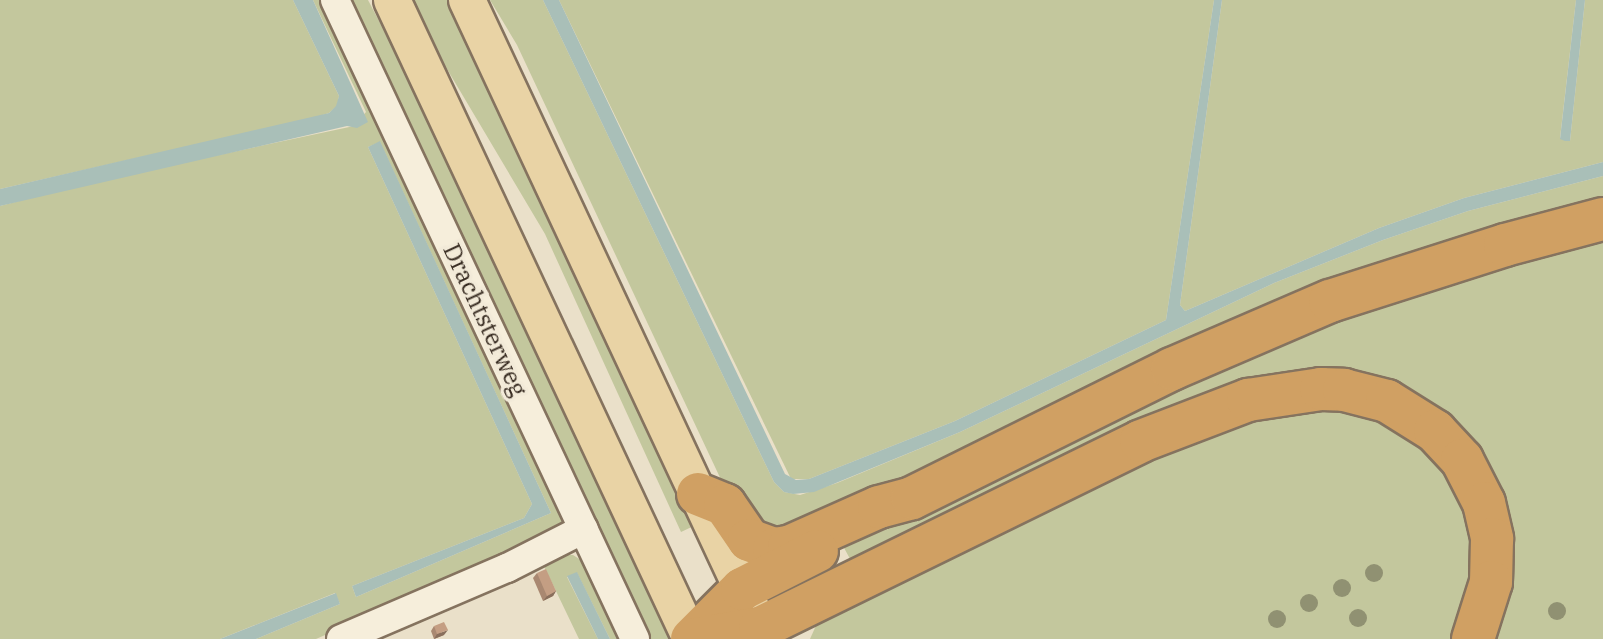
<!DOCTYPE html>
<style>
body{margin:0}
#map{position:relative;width:1603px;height:639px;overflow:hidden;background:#eae0c9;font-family:"IBM Plex Serif",serif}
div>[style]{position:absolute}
.green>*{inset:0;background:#c3c79d}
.water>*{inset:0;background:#a9bfb8}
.roads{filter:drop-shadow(2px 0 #85735f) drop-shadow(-2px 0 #85735f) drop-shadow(0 2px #85735f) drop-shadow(0 -2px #85735f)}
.minor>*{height:28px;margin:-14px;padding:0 14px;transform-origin:14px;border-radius:14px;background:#f6eedb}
.major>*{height:36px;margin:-18px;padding:0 18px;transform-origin:18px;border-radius:18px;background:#e9d3a5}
.highway>*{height:42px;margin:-21px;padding:0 21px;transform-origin:21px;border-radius:21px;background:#d0a063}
.trees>*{width:18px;height:18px;margin:-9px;border-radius:50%;background:#909172}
.wall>*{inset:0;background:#a98871}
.shaded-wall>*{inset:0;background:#896f5c}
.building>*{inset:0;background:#c49e83}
span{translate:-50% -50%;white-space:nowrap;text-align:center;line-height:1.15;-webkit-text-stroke:7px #f2ead8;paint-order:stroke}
.street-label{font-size:24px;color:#372b21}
</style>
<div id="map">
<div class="green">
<i style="clip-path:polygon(0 0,293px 0,339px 96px,337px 106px,329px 113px,313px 118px,0 189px)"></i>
<i style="clip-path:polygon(evenodd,313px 0,326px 0,566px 521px,556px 534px,316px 639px,256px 639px,340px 604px,335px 593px,220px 639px,0 639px,0 206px,87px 183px,354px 126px,366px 112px,313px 0,380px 142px,551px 513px,356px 597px,352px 586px,524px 518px,532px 504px,368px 147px,380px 142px)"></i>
<i style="clip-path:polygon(346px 0,368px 0,455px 166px,676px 639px,646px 639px)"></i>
<i style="clip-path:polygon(406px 0,452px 0,698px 524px,681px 532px,545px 234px)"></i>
<i style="clip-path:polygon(490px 0,543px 0,774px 482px,784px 492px,800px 495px,837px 483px,960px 432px,1274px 283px,1383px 240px,1468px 211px,1603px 176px,1603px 199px,808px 533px,774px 535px,731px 501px,517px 45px)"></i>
<i style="clip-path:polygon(559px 0,1214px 0,1166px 320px,955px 421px,809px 479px,791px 479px)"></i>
<i style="clip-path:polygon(1222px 0,1576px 0,1560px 138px,1570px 141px,1585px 0,1603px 0,1603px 162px,1464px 198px,1379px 228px,1185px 311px,1180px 305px)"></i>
<i style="clip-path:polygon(1603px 227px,1603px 639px,1483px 639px,1492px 504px,1343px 375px,855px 568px,843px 546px,1230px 357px)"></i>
<i style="clip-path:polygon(1350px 403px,1445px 458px,1483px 534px,1464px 639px,810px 639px,818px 621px,1193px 430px)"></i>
<i style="clip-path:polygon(565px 555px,573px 555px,587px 564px,625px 639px,610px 639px,577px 573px,567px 577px,598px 639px,579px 639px,543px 564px)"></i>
</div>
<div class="water">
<i style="clip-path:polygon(293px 0,313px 0,368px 122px,357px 128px,347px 126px,0 206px,0 189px,329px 113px,336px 106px,339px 96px)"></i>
<i style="clip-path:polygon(543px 0,559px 0,785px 474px,796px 480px,809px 479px,955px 421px,1166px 320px,1214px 0,1222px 0,1180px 305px,1185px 311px,1379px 228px,1464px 198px,1603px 162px,1603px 176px,1468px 211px,1383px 240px,1274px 283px,960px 432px,814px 492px,793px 494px,784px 492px,774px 482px)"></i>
<i style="clip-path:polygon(1576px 0,1585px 0,1570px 141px,1565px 141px,1560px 139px)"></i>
<i style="clip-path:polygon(380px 141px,551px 513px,356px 597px,352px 586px,524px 518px,532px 504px,368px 147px)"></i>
<i style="clip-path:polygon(577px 572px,610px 639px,598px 639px,567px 576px)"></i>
<i style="clip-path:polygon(336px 593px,340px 604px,256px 639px,220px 639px)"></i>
</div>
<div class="roads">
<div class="minor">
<i style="left:335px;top:0;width:706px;rotate:64.85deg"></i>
<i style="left:341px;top:639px;width:181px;rotate:-23.2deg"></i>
<i style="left:507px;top:568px;width:86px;rotate:-26.9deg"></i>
</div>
<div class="major">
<i style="left:392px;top:0;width:705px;rotate:64.92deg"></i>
<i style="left:467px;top:0;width:676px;rotate:64.95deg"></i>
</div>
<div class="highway">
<i style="left:698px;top:494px;width:29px;rotate:22deg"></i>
<i style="left:725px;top:505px;width:42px;rotate:55.6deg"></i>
<i style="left:749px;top:540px;width:27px;rotate:20deg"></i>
<i style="left:774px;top:549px;width:15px;rotate:-8deg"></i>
<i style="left:789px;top:547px;width:98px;rotate:-24deg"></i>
<i style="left:879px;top:507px;width:34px;rotate:-15deg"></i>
<i style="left:912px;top:498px;width:290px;rotate:-26.4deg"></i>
<i style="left:1172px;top:369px;width:172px;rotate:-23.3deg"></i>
<i style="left:1330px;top:301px;width:184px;rotate:-17.7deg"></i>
<i style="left:1505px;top:245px;width:101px;rotate:-14.9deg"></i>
<i style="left:692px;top:639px;width:71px;rotate:-45deg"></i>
<i style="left:742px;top:589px;width:84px;rotate:-26.9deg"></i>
<i style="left:696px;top:639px;width:65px;rotate:-9.8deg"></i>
<i style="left:760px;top:628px;width:424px;rotate:-26.1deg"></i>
<i style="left:1141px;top:441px;width:115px;rotate:-21deg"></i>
<i style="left:1248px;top:400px;width:74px;rotate:-8.6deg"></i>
<i style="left:1321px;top:389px;width:23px;rotate:2deg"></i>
<i style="left:1344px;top:390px;width:44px;rotate:14.3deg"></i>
<i style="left:1387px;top:401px;width:57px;rotate:32deg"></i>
<i style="left:1435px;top:431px;width:40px;rotate:47deg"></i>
<i style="left:1462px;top:460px;width:48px;rotate:62.9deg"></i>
<i style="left:1484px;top:503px;width:37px;rotate:77deg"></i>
<i style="left:1492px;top:539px;width:43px;rotate:91.3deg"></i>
<i style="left:1491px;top:582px;width:60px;rotate:107.5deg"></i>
</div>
</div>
<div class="trees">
<i style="left:1374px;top:573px"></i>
<i style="left:1342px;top:588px"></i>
<i style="left:1309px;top:603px"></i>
<i style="left:1557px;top:611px"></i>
<i style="left:1358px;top:618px"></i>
<i style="left:1277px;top:619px"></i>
</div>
<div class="wall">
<i style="clip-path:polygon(537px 573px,556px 591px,553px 596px,543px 601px,533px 578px)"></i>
<i style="clip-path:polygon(434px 626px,444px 635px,434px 639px,431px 631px)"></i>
</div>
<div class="shaded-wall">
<i style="clip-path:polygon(556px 591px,553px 596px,543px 601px,547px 596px)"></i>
<i style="clip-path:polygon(448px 630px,444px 635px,434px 639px,437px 634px)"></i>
</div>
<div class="building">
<i style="clip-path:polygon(546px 569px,556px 591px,547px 596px,537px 573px)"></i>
<i style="clip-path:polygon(444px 622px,448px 630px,437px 634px,434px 626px)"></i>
</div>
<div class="street-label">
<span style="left:485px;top:320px;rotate:65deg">Drachtsterweg</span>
</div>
</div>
